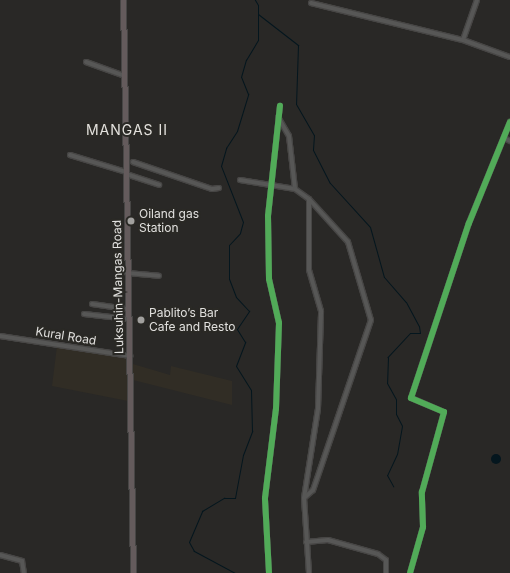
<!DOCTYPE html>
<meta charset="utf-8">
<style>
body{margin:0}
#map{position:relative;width:510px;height:573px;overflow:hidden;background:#292826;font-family:Inter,sans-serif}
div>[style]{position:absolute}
.built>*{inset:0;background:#312d25}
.water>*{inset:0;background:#04161e}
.round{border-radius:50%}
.stream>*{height:1px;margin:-0.5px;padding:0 0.5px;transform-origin:0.5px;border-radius:0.5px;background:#04161e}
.roads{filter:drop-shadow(1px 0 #474645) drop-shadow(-1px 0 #474645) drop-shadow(0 1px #474645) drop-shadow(0 -1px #474645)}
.minor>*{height:4px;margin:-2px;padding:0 2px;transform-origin:2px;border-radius:2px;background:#575756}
.major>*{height:5px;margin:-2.5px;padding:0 2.5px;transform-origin:2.5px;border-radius:2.5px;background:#645b5c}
.cycleway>*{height:6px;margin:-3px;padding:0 3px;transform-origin:3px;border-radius:3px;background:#51ab58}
.dots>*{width:11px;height:11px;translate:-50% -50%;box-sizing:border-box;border:2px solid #2a2925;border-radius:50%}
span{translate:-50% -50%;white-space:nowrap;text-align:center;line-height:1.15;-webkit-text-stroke:4px #2a2925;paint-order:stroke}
.poi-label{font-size:12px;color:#e1e0de}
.left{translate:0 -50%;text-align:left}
.street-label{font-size:12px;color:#e1e0de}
.quarter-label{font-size:14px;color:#e3e1dd;letter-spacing:1px}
</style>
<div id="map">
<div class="built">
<i style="clip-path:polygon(57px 346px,128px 358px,128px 401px,52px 386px)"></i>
<i style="clip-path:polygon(133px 364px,170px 375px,171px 366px,232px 381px,232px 405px,133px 380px)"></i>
</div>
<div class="water">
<i class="round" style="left:491px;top:454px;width:10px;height:10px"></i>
</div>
<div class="stream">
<i style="left:258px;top:14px;width:51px;rotate:37.8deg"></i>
<i style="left:298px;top:45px;width:59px;rotate:91.9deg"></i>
<i style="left:296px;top:104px;width:36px;rotate:60deg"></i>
<i style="left:314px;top:135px;width:15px;rotate:94deg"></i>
<i style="left:313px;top:150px;width:37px;rotate:63deg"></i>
<i style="left:330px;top:183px;width:59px;rotate:47.7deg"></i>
<i style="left:370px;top:227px;width:52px;rotate:74.4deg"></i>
<i style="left:384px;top:277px;width:33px;rotate:49deg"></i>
<i style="left:406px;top:302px;width:27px;rotate:62deg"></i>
<i style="left:419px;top:326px;width:7px;rotate:82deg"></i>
<i style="left:420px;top:333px;width:10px;rotate:180deg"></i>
<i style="left:410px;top:333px;width:33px;rotate:133deg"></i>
<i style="left:388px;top:357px;width:26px;rotate:92deg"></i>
<i style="left:387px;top:383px;width:18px;rotate:61deg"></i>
<i style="left:396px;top:399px;width:15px;rotate:90deg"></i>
<i style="left:396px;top:414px;width:13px;rotate:63deg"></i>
<i style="left:402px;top:426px;width:28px;rotate:100deg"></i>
<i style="left:397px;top:454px;width:23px;rotate:115deg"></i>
<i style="left:387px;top:475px;width:13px;rotate:61deg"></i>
<i style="left:235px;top:573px;width:47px;rotate:-151.8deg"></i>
<i style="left:194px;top:551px;width:10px;rotate:-119deg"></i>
<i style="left:189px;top:542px;width:34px;rotate:-67deg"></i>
<i style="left:202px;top:511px;width:26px;rotate:-31deg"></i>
<i style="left:224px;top:498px;width:11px"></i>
<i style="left:235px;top:498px;width:44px;rotate:-79.5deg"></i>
<i style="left:243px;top:455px;width:26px;rotate:-69deg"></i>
<i style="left:252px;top:431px;width:41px;rotate:-91.4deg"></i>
<i style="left:251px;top:390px;width:28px;rotate:-122deg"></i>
<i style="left:236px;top:366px;width:26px;rotate:-69deg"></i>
<i style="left:245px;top:342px;width:15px;rotate:-122deg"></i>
<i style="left:237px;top:329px;width:22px;rotate:-56deg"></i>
<i style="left:249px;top:311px;width:19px;rotate:-133deg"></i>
<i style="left:236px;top:297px;width:19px;rotate:-111deg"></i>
<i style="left:229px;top:279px;width:34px;rotate:-90deg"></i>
<i style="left:229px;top:245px;width:16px;rotate:-47deg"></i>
<i style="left:240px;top:233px;width:11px;rotate:-75deg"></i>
<i style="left:243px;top:222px;width:60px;rotate:-111.4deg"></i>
<i style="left:221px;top:166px;width:19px;rotate:-74deg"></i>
<i style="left:226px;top:148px;width:20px;rotate:-57deg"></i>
<i style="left:237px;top:131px;width:39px;rotate:-73deg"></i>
<i style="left:248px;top:94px;width:18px;rotate:-112deg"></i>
<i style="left:241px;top:77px;width:18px;rotate:-74deg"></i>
<i style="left:246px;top:60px;width:23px;rotate:-59deg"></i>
<i style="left:258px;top:40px;width:35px;rotate:-90deg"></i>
<i style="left:258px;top:5px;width:6px;rotate:-121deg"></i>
</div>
<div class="roads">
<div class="minor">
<i style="left:477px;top:0;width:42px;rotate:109.3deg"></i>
<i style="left:463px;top:40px;width:50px;rotate:19.9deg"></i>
<i style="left:311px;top:3px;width:156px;rotate:13.7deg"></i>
<i style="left:86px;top:62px;width:41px;rotate:19.7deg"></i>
<i style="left:278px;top:117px;width:22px;rotate:60deg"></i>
<i style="left:289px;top:136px;width:53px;rotate:83.5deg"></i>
<i style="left:504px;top:138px;width:7px;rotate:27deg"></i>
<i style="left:70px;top:155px;width:59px;rotate:16.9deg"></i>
<i style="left:133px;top:162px;width:83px;rotate:18.9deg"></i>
<i style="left:212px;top:189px;width:7px;rotate:-8deg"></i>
<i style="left:126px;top:174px;width:35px;rotate:18deg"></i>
<i style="left:240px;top:180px;width:56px;rotate:9.3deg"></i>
<i style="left:295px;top:189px;width:17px;rotate:36deg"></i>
<i style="left:309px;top:199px;width:58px;rotate:47.8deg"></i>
<i style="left:348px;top:242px;width:81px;rotate:73.6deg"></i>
<i style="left:371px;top:320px;width:180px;rotate:108.8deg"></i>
<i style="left:313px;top:490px;width:12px;rotate:138deg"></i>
<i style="left:127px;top:273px;width:32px;rotate:5deg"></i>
<i style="left:92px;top:304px;width:37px;rotate:8deg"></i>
<i style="left:84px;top:314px;width:45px;rotate:6.3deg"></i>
<i style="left:0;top:336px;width:132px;rotate:8.7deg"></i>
<i style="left:306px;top:542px;width:22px;rotate:-5deg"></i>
<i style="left:328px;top:540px;width:52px;rotate:15.6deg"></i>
<i style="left:378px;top:554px;width:10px;rotate:37deg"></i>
<i style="left:386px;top:560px;width:13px;rotate:90deg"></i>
<i style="left:0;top:555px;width:23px;rotate:15deg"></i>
<i style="left:22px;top:561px;width:12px;rotate:81deg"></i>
<i style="left:269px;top:573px;width:75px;rotate:-93.1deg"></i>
<i style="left:265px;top:498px;width:90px;rotate:-83deg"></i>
<i style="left:276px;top:409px;width:86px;rotate:-88deg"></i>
<i style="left:279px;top:323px;width:45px;rotate:-102.8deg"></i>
<i style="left:269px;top:279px;width:63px;rotate:-90.9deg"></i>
<i style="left:268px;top:216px;width:111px;rotate:-83.8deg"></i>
<i style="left:309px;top:573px;width:75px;rotate:-93.8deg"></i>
<i style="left:304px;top:498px;width:90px;rotate:-81.1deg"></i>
<i style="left:318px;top:409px;width:98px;rotate:-88.2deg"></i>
<i style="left:321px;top:311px;width:43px;rotate:-106.3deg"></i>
<i style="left:309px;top:270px;width:71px;rotate:-90deg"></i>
<i style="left:410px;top:573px;width:48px;rotate:-74.2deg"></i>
<i style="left:423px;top:527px;width:35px;rotate:-92deg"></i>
<i style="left:422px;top:492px;width:83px;rotate:-74.6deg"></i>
<i style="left:444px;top:412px;width:36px;rotate:-157deg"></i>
<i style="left:411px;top:398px;width:184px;rotate:-71.7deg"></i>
<i style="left:469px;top:223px;width:109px;rotate:-67.9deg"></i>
</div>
<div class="major">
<i style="left:123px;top:0;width:573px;rotate:89deg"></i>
</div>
</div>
<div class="cycleway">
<i style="left:269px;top:573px;width:75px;rotate:-93.1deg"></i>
<i style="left:265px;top:498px;width:90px;rotate:-83deg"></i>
<i style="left:276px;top:409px;width:86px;rotate:-88deg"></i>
<i style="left:279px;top:323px;width:45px;rotate:-102.8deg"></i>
<i style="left:269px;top:279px;width:63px;rotate:-90.9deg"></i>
<i style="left:268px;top:216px;width:111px;rotate:-83.8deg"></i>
<i style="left:410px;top:573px;width:48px;rotate:-74.2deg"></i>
<i style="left:423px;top:527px;width:35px;rotate:-92deg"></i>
<i style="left:422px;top:492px;width:83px;rotate:-74.6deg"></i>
<i style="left:444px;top:412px;width:36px;rotate:-157deg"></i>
<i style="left:411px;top:398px;width:184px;rotate:-71.7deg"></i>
<i style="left:469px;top:223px;width:109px;rotate:-67.9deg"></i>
</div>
<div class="dots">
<i style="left:131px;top:221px;background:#a1a09e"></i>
<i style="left:141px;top:320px;background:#a1a09e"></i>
</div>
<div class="poi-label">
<span class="left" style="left:139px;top:221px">Oiland gas<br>Station</span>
<span class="left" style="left:149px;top:320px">Pablito’s Bar<br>Cafe and Resto</span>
</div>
<div class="street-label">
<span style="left:118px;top:287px;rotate:-91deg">Luksuhin-Mangas Road</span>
<span style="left:66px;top:336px;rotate:9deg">Kural Road</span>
</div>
<div class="quarter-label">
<span style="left:127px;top:130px">MANGAS II</span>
</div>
</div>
